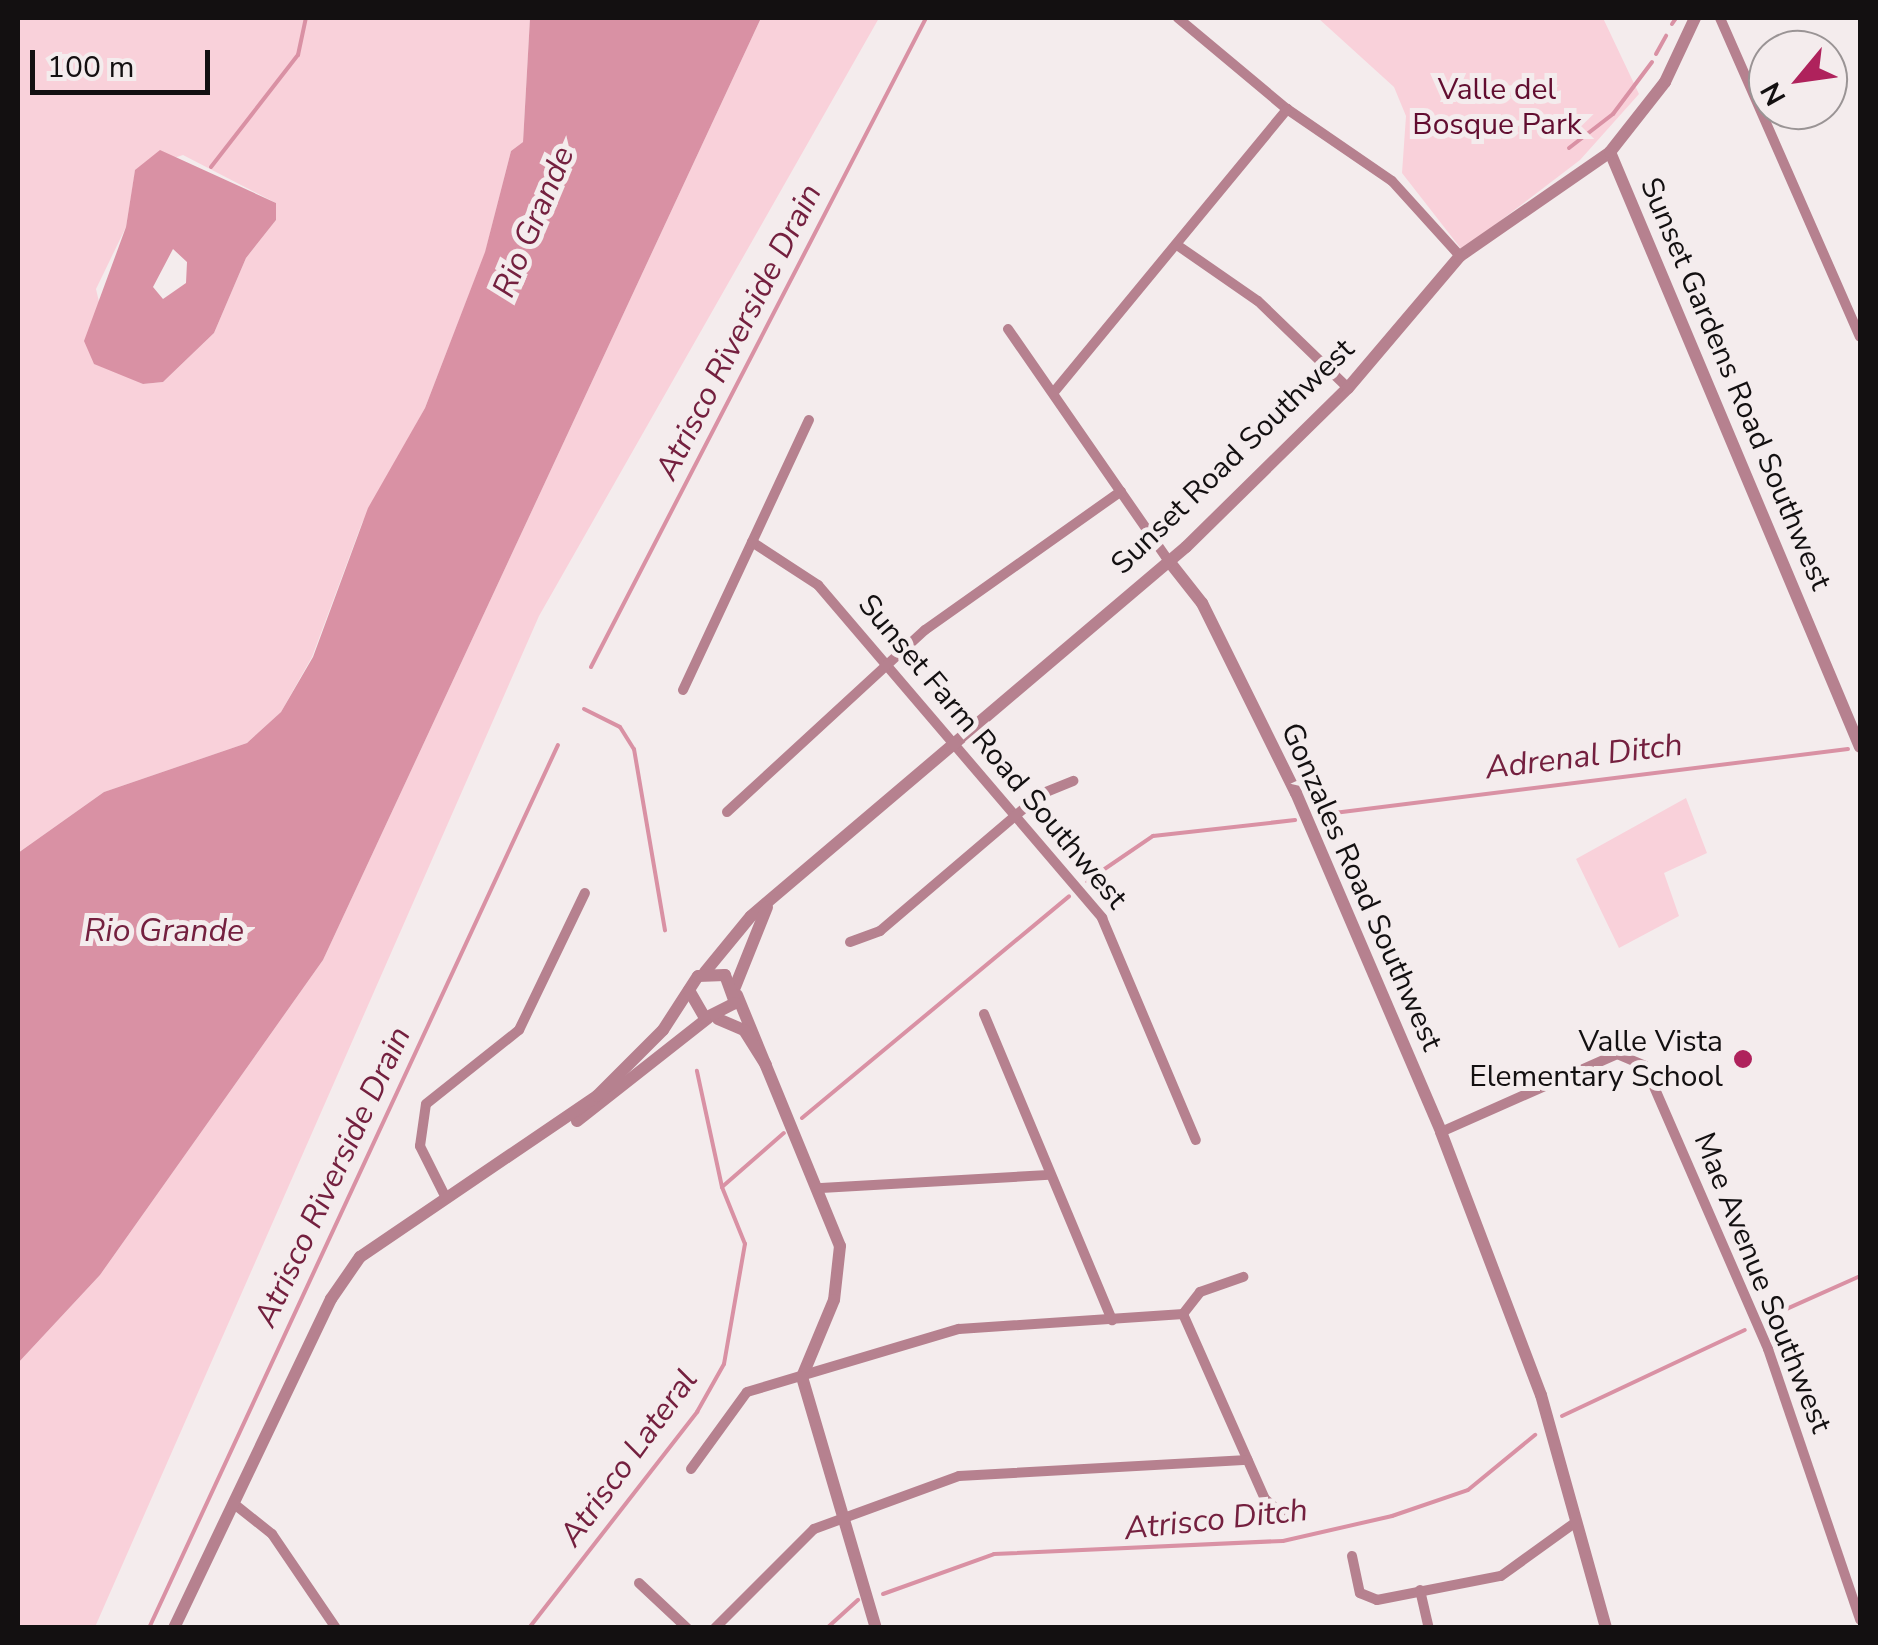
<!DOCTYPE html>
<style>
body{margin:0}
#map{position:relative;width:1878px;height:1645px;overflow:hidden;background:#f4eced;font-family:"Nunito Sans",sans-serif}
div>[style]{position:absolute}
.green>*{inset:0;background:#f9d1da}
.water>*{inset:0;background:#d991a4}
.stream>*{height:4px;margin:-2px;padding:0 2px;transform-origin:2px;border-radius:2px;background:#d991a4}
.minor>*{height:10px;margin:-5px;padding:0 5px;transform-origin:5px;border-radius:5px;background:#b6818f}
.tertiary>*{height:12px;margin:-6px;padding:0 6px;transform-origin:6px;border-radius:6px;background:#b6818f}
.dots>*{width:28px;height:28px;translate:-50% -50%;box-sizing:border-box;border:5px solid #f4eced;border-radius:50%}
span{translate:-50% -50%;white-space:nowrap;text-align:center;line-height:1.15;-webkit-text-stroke:10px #f4eced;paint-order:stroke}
.park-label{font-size:30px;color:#620d30}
.street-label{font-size:30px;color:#131011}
.poi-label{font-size:30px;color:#131011}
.right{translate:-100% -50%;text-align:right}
.water-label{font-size:32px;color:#74203f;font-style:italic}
.frame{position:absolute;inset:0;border:20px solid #131011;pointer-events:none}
.north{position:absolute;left:1748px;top:30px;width:100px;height:100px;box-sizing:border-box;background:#f4eced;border:2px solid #9a9495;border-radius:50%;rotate:241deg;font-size:28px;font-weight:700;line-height:40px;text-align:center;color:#131011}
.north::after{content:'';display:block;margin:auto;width:35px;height:45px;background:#af225c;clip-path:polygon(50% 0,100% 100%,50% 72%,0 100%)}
.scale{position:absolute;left:30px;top:50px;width:180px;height:45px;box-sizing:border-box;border:5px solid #131011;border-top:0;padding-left:12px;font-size:30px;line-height:35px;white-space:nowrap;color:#131011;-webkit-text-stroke:8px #f4eced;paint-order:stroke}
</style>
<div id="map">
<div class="green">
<i style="clip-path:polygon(evenodd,18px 18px,530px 18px,523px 142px,511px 151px,485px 253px,425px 408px,362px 523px,312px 657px,281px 712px,247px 743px,104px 792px,18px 853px,18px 18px,183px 155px,276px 203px,276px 220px,246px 258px,214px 333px,163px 382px,143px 384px,115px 370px,96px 289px,126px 227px,135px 171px,183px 155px)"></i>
<i style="clip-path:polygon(761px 18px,879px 18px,539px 616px,95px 1627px,18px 1627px,18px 1363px,100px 1275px,323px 960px)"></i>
<i style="clip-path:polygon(1318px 18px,1603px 18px,1639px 94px,1580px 160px,1462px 250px,1402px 173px,1406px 116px,1394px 87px)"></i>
<i style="clip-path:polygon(1686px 798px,1707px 853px,1664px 873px,1679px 916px,1619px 948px,1576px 859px)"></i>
</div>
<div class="water">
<i style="clip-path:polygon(530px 18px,761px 18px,323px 960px,100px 1275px,18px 1363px,18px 853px,104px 792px,247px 743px,281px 712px,313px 657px,368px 508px,425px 408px,485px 252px,511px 151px,523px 142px)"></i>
<i style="clip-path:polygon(evenodd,160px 150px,276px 203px,276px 220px,246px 258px,214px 333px,163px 382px,143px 384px,94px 364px,84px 341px,126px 227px,135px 170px,160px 150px,173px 249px,187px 262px,186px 283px,163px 299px,153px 287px,173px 249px)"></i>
</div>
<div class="stream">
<i style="left:1672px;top:24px;width:7px;rotate:-56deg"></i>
<i style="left:1656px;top:54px;width:21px;rotate:-61deg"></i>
<i style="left:1569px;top:148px;width:56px;rotate:-37.7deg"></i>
<i style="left:1613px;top:114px;width:65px;rotate:-53.1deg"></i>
<i style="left:211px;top:167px;width:142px;rotate:-52.2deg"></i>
<i style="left:298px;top:55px;width:38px;rotate:-78deg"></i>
<i style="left:591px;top:667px;width:730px;rotate:-62.7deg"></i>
<i style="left:584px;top:709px;width:40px;rotate:26.6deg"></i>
<i style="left:620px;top:727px;width:26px;rotate:58deg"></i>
<i style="left:634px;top:749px;width:184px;rotate:80.3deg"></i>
<i style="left:1326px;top:814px;width:526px;rotate:-7.1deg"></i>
<i style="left:1087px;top:881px;width:80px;rotate:-34.3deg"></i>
<i style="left:1153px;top:836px;width:143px;rotate:-6.4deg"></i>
<i style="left:802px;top:1118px;width:347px;rotate:-39.7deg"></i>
<i style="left:722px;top:1187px;width:82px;rotate:-41.1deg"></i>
<i style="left:1773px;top:1315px;width:95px;rotate:-24.1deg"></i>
<i style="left:1562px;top:1416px;width:202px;rotate:-25.2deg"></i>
<i style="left:883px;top:1594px;width:118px;rotate:-19.8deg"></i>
<i style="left:994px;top:1554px;width:289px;rotate:-2.6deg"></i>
<i style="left:1283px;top:1541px;width:112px;rotate:-12.9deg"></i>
<i style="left:1392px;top:1516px;width:80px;rotate:-18.9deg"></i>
<i style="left:1468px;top:1490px;width:87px;rotate:-39.4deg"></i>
<i style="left:149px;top:1628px;width:973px;rotate:-65.15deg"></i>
<i style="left:529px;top:1628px;width:274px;rotate:-52.1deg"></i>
<i style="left:697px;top:1412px;width:55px;rotate:-60.6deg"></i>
<i style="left:724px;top:1364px;width:122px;rotate:-80.1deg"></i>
<i style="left:745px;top:1244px;width:61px;rotate:-112deg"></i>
<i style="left:722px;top:1187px;width:119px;rotate:-102.2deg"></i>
<i style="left:827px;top:1628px;width:42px;rotate:-42.1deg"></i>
</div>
<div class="minor">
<i style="left:1178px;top:18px;width:142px;rotate:39.9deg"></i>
<i style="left:1287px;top:109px;width:127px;rotate:34.4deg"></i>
<i style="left:1392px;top:181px;width:101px;rotate:47.8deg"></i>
<i style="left:1720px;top:18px;width:348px;rotate:66.3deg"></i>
<i style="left:1177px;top:245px;width:98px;rotate:34.7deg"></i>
<i style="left:1258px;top:301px;width:125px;rotate:44deg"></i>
<i style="left:1008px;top:329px;width:281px;rotate:55.3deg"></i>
<i style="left:1054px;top:392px;width:367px;rotate:-50.5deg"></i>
<i style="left:752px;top:542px;width:79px;rotate:33.1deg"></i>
<i style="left:818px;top:585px;width:438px;rotate:49.5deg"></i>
<i style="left:1102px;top:918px;width:241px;rotate:67.1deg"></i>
<i style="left:683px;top:690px;width:298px;rotate:-65deg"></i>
<i style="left:727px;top:812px;width:269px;rotate:-42.6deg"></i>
<i style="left:925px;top:630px;width:240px;rotate:-35.3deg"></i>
<i style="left:850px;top:942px;width:32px;rotate:-20deg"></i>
<i style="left:880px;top:931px;width:211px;rotate:-40.4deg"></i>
<i style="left:1041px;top:794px;width:35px;rotate:-22deg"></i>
<i style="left:984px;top:1014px;width:332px;rotate:67.3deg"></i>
<i style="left:1441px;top:1132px;width:193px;rotate:-23.9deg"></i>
<i style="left:1617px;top:1054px;width:30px;rotate:23deg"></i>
<i style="left:1645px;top:1066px;width:309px;rotate:66.5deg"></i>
<i style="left:1768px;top:1349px;width:286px;rotate:71.2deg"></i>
<i style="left:821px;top:1188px;width:228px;rotate:-3.3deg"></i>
<i style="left:445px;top:1196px;width:56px;rotate:-116.6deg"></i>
<i style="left:420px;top:1146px;width:42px;rotate:-81.9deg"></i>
<i style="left:426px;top:1104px;width:119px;rotate:-38.5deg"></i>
<i style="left:519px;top:1030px;width:152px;rotate:-64.3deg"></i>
<i style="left:1183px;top:1314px;width:202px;rotate:66.1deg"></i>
<i style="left:1265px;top:1499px;width:21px;rotate:41deg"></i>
<i style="left:691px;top:1469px;width:95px;rotate:-54deg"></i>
<i style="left:747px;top:1392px;width:221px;rotate:-16.6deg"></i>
<i style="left:959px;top:1329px;width:225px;rotate:-3.8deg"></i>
<i style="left:1183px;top:1314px;width:28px;rotate:-52deg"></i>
<i style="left:1200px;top:1292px;width:46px;rotate:-19.2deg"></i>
<i style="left:233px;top:1503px;width:50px;rotate:38.5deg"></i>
<i style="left:272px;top:1534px;width:114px;rotate:55.8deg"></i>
<i style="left:1352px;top:1556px;width:38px;rotate:78deg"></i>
<i style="left:1360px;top:1593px;width:18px;rotate:22deg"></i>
<i style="left:1377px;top:1600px;width:126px;rotate:-11deg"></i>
<i style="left:1501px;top:1576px;width:92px;rotate:-35.8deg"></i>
<i style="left:639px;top:1583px;width:66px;rotate:43.2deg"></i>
<i style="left:1420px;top:1590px;width:39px;rotate:77deg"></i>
<i style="left:715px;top:1628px;width:140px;rotate:-45deg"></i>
<i style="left:814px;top:1529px;width:154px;rotate:-20.1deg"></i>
<i style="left:959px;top:1476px;width:289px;rotate:-3.2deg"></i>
</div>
<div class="tertiary">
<i style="left:1610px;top:152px;width:645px;rotate:67.21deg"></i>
<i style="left:1168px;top:560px;width:55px;rotate:51.7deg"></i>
<i style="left:1202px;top:603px;width:212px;rotate:63.7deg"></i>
<i style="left:1296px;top:793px;width:369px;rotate:66.8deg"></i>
<i style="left:1441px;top:1132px;width:281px;rotate:69.2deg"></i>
<i style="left:1541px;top:1395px;width:242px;rotate:74.4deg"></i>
<i style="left:705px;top:972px;width:72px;rotate:-50.6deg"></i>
<i style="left:751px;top:916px;width:570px;rotate:-40.31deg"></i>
<i style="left:1186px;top:547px;width:227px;rotate:-44.5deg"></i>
<i style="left:1348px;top:388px;width:173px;rotate:-49.7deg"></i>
<i style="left:1460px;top:256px;width:183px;rotate:-34.7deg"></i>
<i style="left:1610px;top:152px;width:89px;rotate:-51.8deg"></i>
<i style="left:1665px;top:82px;width:71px;rotate:-64.9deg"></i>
<i style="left:735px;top:987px;width:86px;rotate:-68.2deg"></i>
<i style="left:737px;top:995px;width:271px;rotate:67.7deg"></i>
<i style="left:840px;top:1246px;width:54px;rotate:96.3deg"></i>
<i style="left:834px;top:1300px;width:83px;rotate:112.6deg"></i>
<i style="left:802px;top:1377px;width:262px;rotate:73.6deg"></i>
<i style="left:718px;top:1019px;width:28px;rotate:23deg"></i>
<i style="left:744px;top:1030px;width:41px;rotate:57.8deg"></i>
<i style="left:577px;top:1121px;width:167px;rotate:-38.2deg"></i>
<i style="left:174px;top:1628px;width:365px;rotate:-64.5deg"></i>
<i style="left:331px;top:1299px;width:51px;rotate:-55.4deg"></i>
<i style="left:360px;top:1257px;width:287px;rotate:-34.2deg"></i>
<i style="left:597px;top:1096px;width:93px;rotate:-45deg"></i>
<i style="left:663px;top:1030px;width:64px;rotate:-57.1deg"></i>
<i style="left:698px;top:976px;width:27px;rotate:-2deg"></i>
<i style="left:725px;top:975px;width:30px;rotate:70deg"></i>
<i style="left:735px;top:1003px;width:34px;rotate:153deg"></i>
<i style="left:705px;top:1018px;width:32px;rotate:-120deg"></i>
</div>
<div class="dots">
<i style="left:1743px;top:1059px;background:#af225c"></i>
</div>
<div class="park-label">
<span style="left:1497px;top:107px">Valle del<br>Bosque Park</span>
</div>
<div class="street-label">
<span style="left:1735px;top:384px;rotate:67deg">Sunset Gardens Road Southwest</span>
<span style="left:1233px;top:457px;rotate:-44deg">Sunset Road Southwest</span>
<span style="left:992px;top:752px;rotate:50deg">Sunset Farm Road Southwest</span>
<span style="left:1361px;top:887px;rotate:66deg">Gonzales Road Southwest</span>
<span style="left:1762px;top:1283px;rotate:68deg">Mae Avenue Southwest</span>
</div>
<div class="poi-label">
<span class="right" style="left:1723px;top:1059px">Valle Vista<br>Elementary School</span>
</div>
<div class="water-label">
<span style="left:534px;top:222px;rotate:-67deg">Rio Grande</span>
<span style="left:739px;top:332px;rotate:-63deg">Atrisco Riverside Drain</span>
<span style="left:1584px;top:757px;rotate:-7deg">Adrenal Ditch</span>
<span style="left:164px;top:931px">Rio Grande</span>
<span style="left:333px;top:1177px;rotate:-65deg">Atrisco Riverside Drain</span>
<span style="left:629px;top:1458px;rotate:-54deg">Atrisco Lateral</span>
<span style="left:1216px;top:1520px;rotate:-6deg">Atrisco Ditch</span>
</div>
<div class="frame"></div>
<div class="north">N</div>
<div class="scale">100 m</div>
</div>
